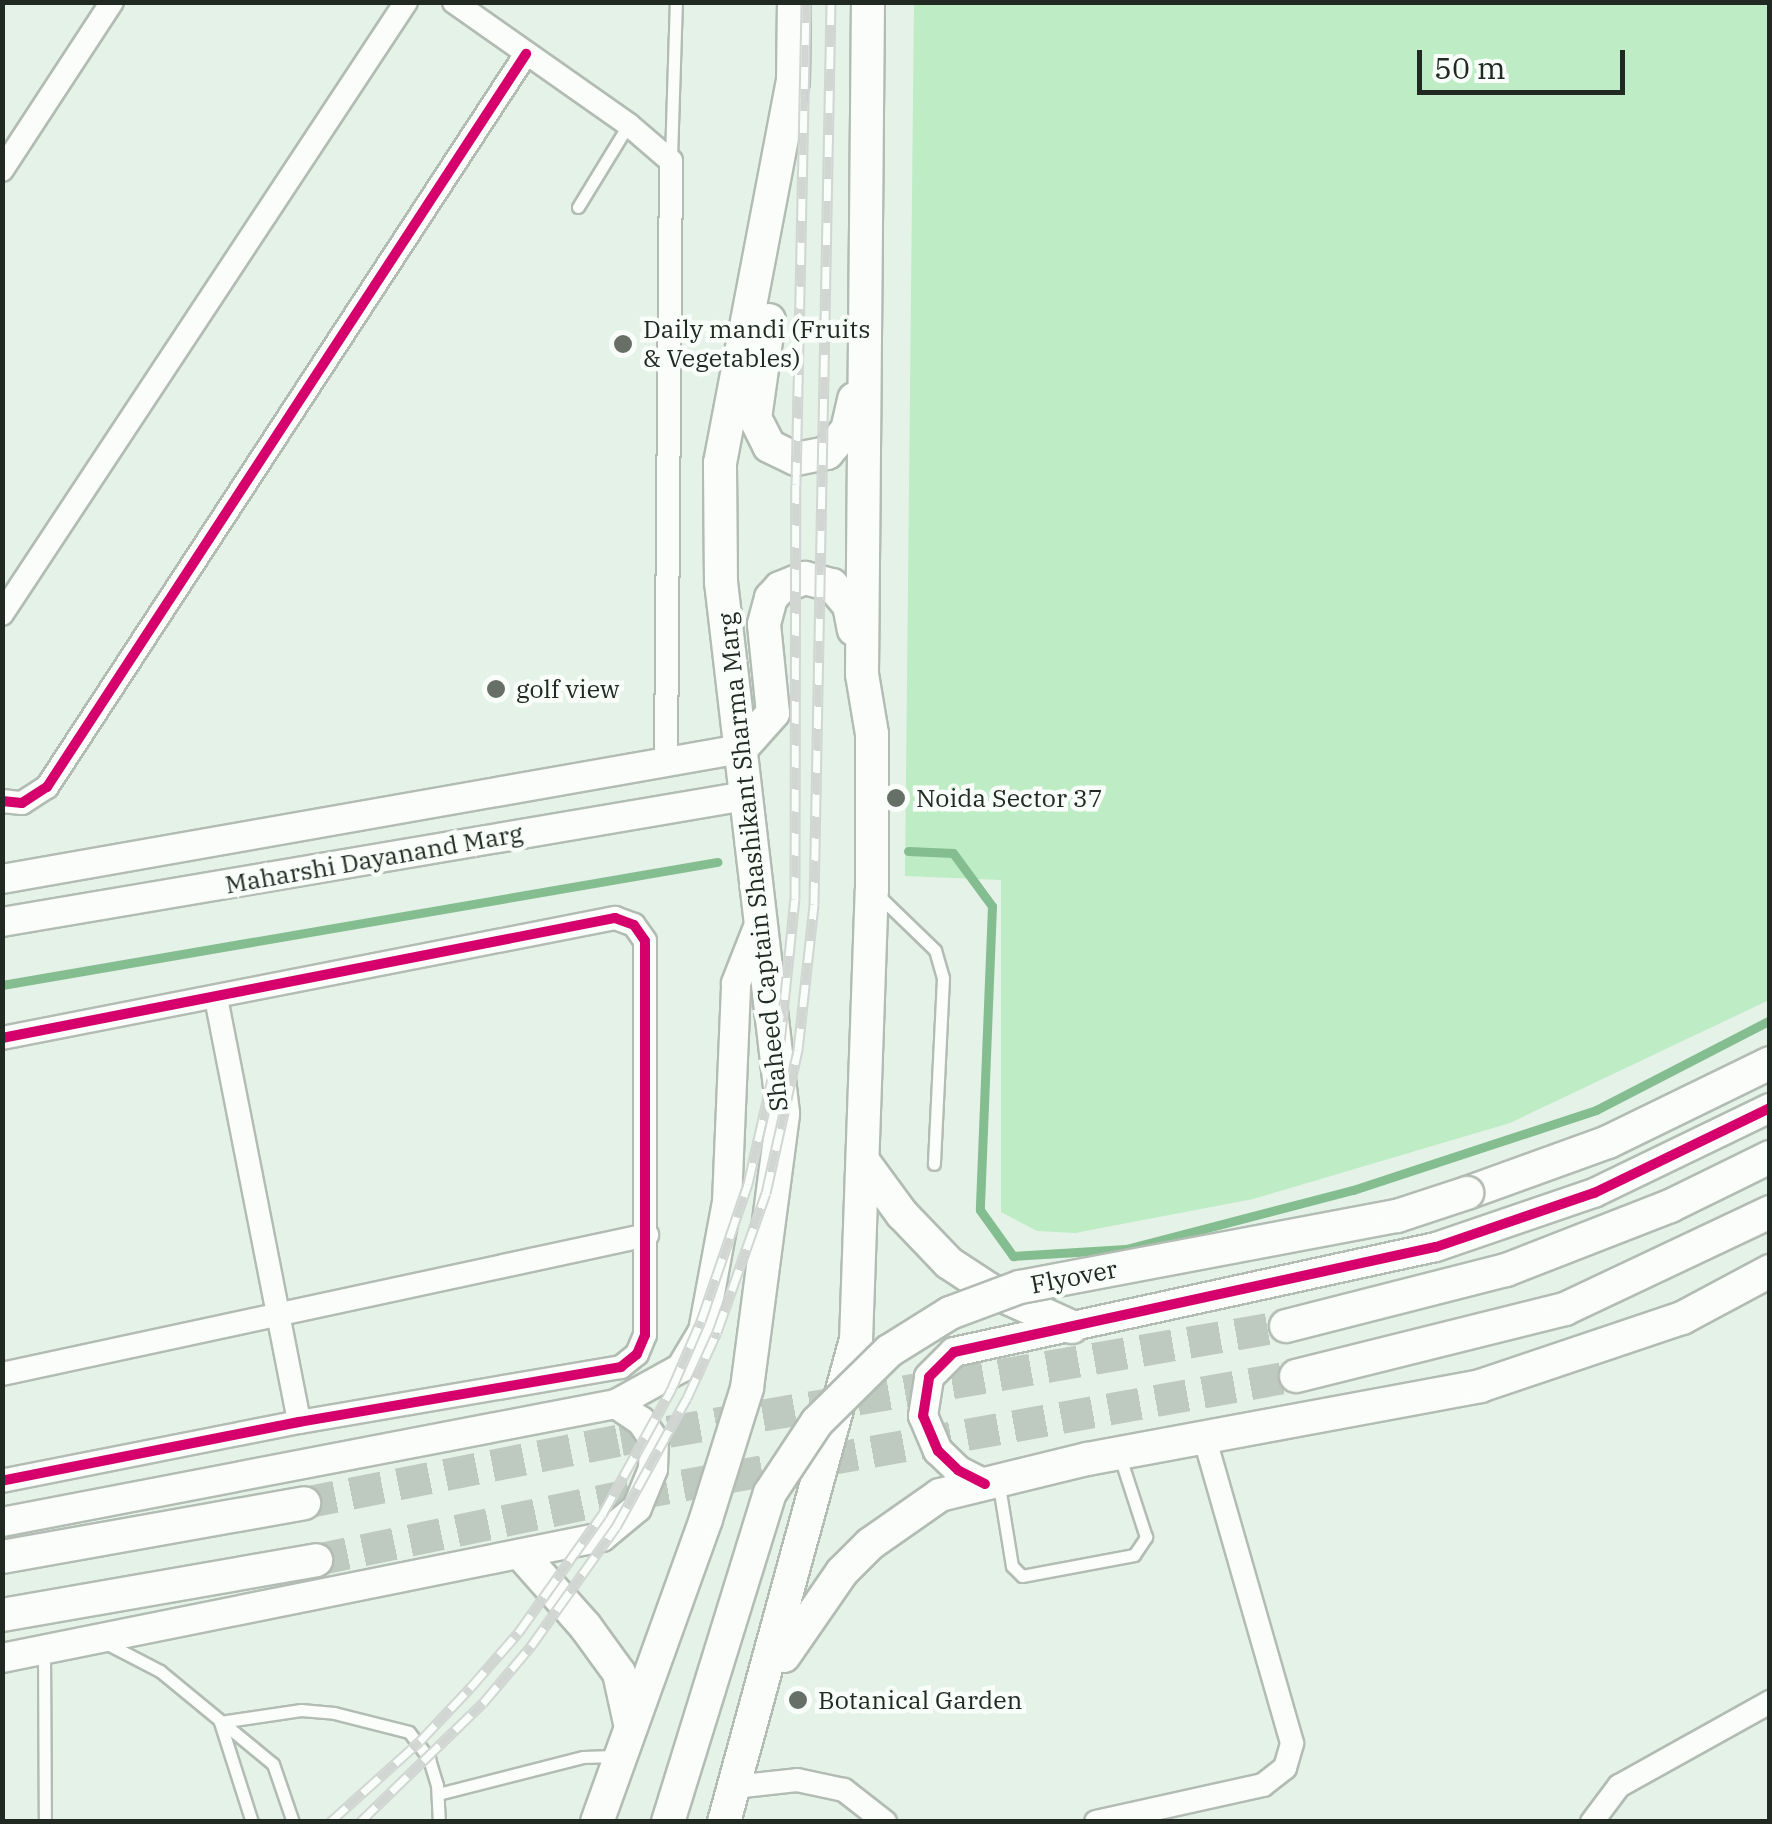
<!DOCTYPE html>
<style>
body{margin:0}
#map{position:relative;width:1772px;height:1824px;overflow:hidden;background:#e5f2e7;font-family:"IBM Plex Serif",serif}
div>[style]{position:absolute}
.green>*{inset:0;background:#bdecc5}
.stream>*{height:9px;margin:-4.5px;padding:0 4.5px;transform-origin:4.5px;border-radius:4.5px;background:#84bd90}
.secondary-tunnel>*{height:32px;margin-top:-16px;transform-origin:0;background:repeating-linear-gradient(90deg,#becac0 0 32px,transparent 0 48px)}
.roads{filter:drop-shadow(2px 0 #b2bcb3) drop-shadow(-2px 0 #b2bcb3) drop-shadow(0 2px #b2bcb3) drop-shadow(0 -2px #b2bcb3)}
.service>*{height:11px;margin:-5.5px;padding:0 5.5px;transform-origin:5.5px;border-radius:5.5px;background:#fbfdfb}
.minor>*{height:22px;margin:-11px;padding:0 11px;transform-origin:11px;border-radius:11px;background:#fbfdfb}
.tertiary>*{height:28px;margin:-14px;padding:0 14px;transform-origin:14px;border-radius:14px;background:#fbfdfb}
.secondary>*{height:32px;margin:-16px;padding:0 16px;transform-origin:16px;border-radius:16px;background:#fbfdfb}
.rail>*{height:11px;margin-top:-5.5px;transform-origin:0;background:repeating-linear-gradient(90deg,#fafefa 0 22px,#d1d6d3 0 44px);box-sizing:border-box;border-block:2px solid #d1d6d3}
.bridges{filter:drop-shadow(2px 0 #b2bcb3) drop-shadow(-2px 0 #b2bcb3) drop-shadow(0 2px #b2bcb3) drop-shadow(0 -2px #b2bcb3)}
.secondary-bridge>*{height:32px;margin:-16px;padding:0 16px;transform-origin:16px;border-radius:16px;background:#fbfdfb}
.cycleway>*{height:10px;margin:-5px;padding:0 5px;transform-origin:5px;border-radius:5px;background:#d6006c}
.dots>*{width:28px;height:28px;translate:-50% -50%;box-sizing:border-box;border:5px solid #fafefa;border-radius:50%}
span{translate:-50% -50%;white-space:nowrap;text-align:center;line-height:1.15;-webkit-text-stroke:9px #fafefa;paint-order:stroke}
.poi-label{font-size:25px;color:#212a22}
.left{translate:0 -50%;text-align:left}
.street-label{font-size:25px;color:#212a22}
.frame{position:absolute;inset:0;border:5px solid #212a22;pointer-events:none}
.scale{position:absolute;left:1417px;top:50px;width:208px;height:45px;box-sizing:border-box;border:5px solid #212a22;border-top:0;padding-left:12px;font-size:30px;line-height:35px;white-space:nowrap;color:#212a22;-webkit-text-stroke:8px #fafefa;paint-order:stroke}
</style>
<div id="map">
<div class="green">
<i style="clip-path:polygon(914px 3px,1769px 3px,1769px 1000px,1510px 1123px,1253px 1199px,1075px 1233px,1037px 1231px,1001px 1212px,1001px 880px,905px 876px)"></i>
</div>
<div class="stream">
<i style="left:908px;top:851px;width:45px;rotate:2.5deg"></i>
<i style="left:953px;top:853px;width:66px;rotate:53.7deg"></i>
<i style="left:992px;top:906px;width:304px;rotate:92.3deg"></i>
<i style="left:980px;top:1210px;width:57px;rotate:54.3deg"></i>
<i style="left:1013px;top:1256px;width:113px;rotate:-3.5deg"></i>
<i style="left:1126px;top:1249px;width:235px;rotate:-14.6deg"></i>
<i style="left:1353px;top:1190px;width:256px;rotate:-18.2deg"></i>
<i style="left:1596px;top:1110px;width:196px;rotate:-27.3deg"></i>
<i style="left:2px;top:985px;width:726px;rotate:-9.76deg"></i>
</div>
<div class="secondary-tunnel">
<i style="left:304px;top:1503px;width:323px;rotate:-11.2deg"></i>
<i style="left:621px;top:1440px;width:675px;rotate:-9.73deg"></i>
<i style="left:316px;top:1560px;width:327px;rotate:-11.7deg"></i>
<i style="left:636px;top:1494px;width:670px;rotate:-10.14deg"></i>
</div>
<div class="roads">
<div class="service">
<i style="left:671px;top:158px;width:156px;rotate:-88.2deg"></i>
<i style="left:578px;top:207px;width:96px;rotate:-58.6deg"></i>
<i style="left:879px;top:896px;width:78px;rotate:44deg"></i>
<i style="left:935px;top:950px;width:29px;rotate:74deg"></i>
<i style="left:943px;top:978px;width:186px;rotate:92.8deg"></i>
<i style="left:999px;top:1486px;width:81px;rotate:80.8deg"></i>
<i style="left:1012px;top:1566px;width:14px;rotate:45deg"></i>
<i style="left:1022px;top:1576px;width:114px;rotate:-10.6deg"></i>
<i style="left:1134px;top:1555px;width:22px;rotate:-56deg"></i>
<i style="left:1146px;top:1537px;width:84px;rotate:-108deg"></i>
<i style="left:104px;top:1642px;width:63px;rotate:27.4deg"></i>
<i style="left:160px;top:1671px;width:146px;rotate:39.5deg"></i>
<i style="left:273px;top:1764px;width:61px;rotate:71deg"></i>
<i style="left:44px;top:1650px;width:172px;rotate:89.7deg"></i>
<i style="left:220px;top:1722px;width:82px;rotate:-8.4deg"></i>
<i style="left:301px;top:1710px;width:33px;rotate:5deg"></i>
<i style="left:334px;top:1713px;width:77px;rotate:14.2deg"></i>
<i style="left:409px;top:1732px;width:34px;rotate:53deg"></i>
<i style="left:429px;top:1759px;width:27px;rotate:73deg"></i>
<i style="left:437px;top:1785px;width:37px;rotate:87deg"></i>
<i style="left:220px;top:1722px;width:105px;rotate:72.3deg"></i>
<i style="left:438px;top:1794px;width:150px;rotate:-14.3deg"></i>
<i style="left:583px;top:1757px;width:31px;rotate:-2deg"></i>
</div>
<div class="minor">
<i style="left:454px;top:2px;width:214px;rotate:35.1deg"></i>
<i style="left:629px;top:125px;width:55px;rotate:40.6deg"></i>
<i style="left:671px;top:161px;width:602px;rotate:90.48deg"></i>
<i style="left:2px;top:170px;width:201px;rotate:-56.8deg"></i>
<i style="left:2px;top:614px;width:733px;rotate:-56.57deg"></i>
<i style="left:2px;top:801px;width:20px;rotate:6deg"></i>
<i style="left:22px;top:803px;width:30px;rotate:-33deg"></i>
<i style="left:47px;top:787px;width:876px;rotate:-56.84deg"></i>
<i style="left:216px;top:998px;width:432px;rotate:78.9deg"></i>
<i style="left:2px;top:1038px;width:625px;rotate:-11.08deg"></i>
<i style="left:615px;top:918px;width:20px;rotate:20deg"></i>
<i style="left:634px;top:925px;width:19px;rotate:55deg"></i>
<i style="left:645px;top:941px;width:394px;rotate:90deg"></i>
<i style="left:645px;top:1335px;width:21px;rotate:113deg"></i>
<i style="left:637px;top:1354px;width:21px;rotate:141deg"></i>
<i style="left:621px;top:1367px;width:327px;rotate:170.3deg"></i>
<i style="left:299px;top:1422px;width:303px;rotate:168.8deg"></i>
<i style="left:2px;top:1374px;width:660px;rotate:-12.16deg"></i>
<i style="left:734px;top:1787px;width:63px;rotate:-6.3deg"></i>
<i style="left:797px;top:1780px;width:48px;rotate:12deg"></i>
<i style="left:844px;top:1790px;width:52px;rotate:38deg"></i>
<i style="left:1096px;top:1822px;width:171px;rotate:-12.5deg"></i>
<i style="left:1263px;top:1785px;width:28px;rotate:-38deg"></i>
<i style="left:1285px;top:1768px;width:26px;rotate:-74deg"></i>
<i style="left:1292px;top:1743px;width:318px;rotate:-106deg"></i>
<i style="left:1592px;top:1822px;width:45px;rotate:-53.1deg"></i>
<i style="left:1619px;top:1786px;width:173px;rotate:-29.1deg"></i>
</div>
<div class="tertiary">
<i style="left:2px;top:879px;width:750px;rotate:-9.98deg"></i>
<i style="left:2px;top:922px;width:754px;rotate:-9.62deg"></i>
<i style="left:985px;top:1484px;width:30px;rotate:-153deg"></i>
<i style="left:958px;top:1470px;width:28px;rotate:-136deg"></i>
<i style="left:938px;top:1451px;width:38px;rotate:-113deg"></i>
<i style="left:923px;top:1416px;width:39px;rotate:-81deg"></i>
<i style="left:929px;top:1377px;width:35px;rotate:-45deg"></i>
<i style="left:954px;top:1352px;width:493px;rotate:-12.3deg"></i>
<i style="left:1436px;top:1247px;width:167px;rotate:-18.9deg"></i>
<i style="left:1594px;top:1193px;width:195px;rotate:-25.8deg"></i>
<i style="left:2px;top:1522px;width:625px;rotate:-10.88deg"></i>
<i style="left:616px;top:1404px;width:74px;rotate:-29deg"></i>
<i style="left:681px;top:1368px;width:43px;rotate:-59.3deg"></i>
<i style="left:703px;top:1331px;width:131px;rotate:-79.5deg"></i>
<i style="left:727px;top:1202px;width:219px;rotate:-87.6deg"></i>
<i style="left:736px;top:983px;width:66px;rotate:-68.5deg"></i>
<i style="left:2px;top:1658px;width:612px;rotate:-11.4deg"></i>
<i style="left:602px;top:1537px;width:45px;rotate:-39.6deg"></i>
<i style="left:637px;top:1508px;width:42px;rotate:-67.7deg"></i>
<i style="left:653px;top:1469px;width:29px;rotate:-88deg"></i>
<i style="left:654px;top:1440px;width:23px;rotate:-124deg"></i>
<i style="left:641px;top:1421px;width:30px;rotate:-146deg"></i>
</div>
<div class="secondary">
<i style="left:769px;top:320px;width:99px;rotate:98.1deg"></i>
<i style="left:755px;top:418px;width:31px;rotate:63deg"></i>
<i style="left:769px;top:446px;width:30px;rotate:26deg"></i>
<i style="left:796px;top:459px;width:32px;rotate:-11deg"></i>
<i style="left:827px;top:453px;width:30px;rotate:-49deg"></i>
<i style="left:847px;top:430px;width:32px;rotate:-77deg"></i>
<i style="left:741px;top:749px;width:48px;rotate:-48.4deg"></i>
<i style="left:773px;top:713px;width:89px;rotate:-95.8deg"></i>
<i style="left:764px;top:624px;width:27px;rotate:-75deg"></i>
<i style="left:771px;top:598px;width:13px;rotate:-48deg"></i>
<i style="left:780px;top:588px;width:27px;rotate:-22deg"></i>
<i style="left:805px;top:578px;width:28px;rotate:15deg"></i>
<i style="left:832px;top:585px;width:26px;rotate:50deg"></i>
<i style="left:849px;top:605px;width:25px;rotate:79deg"></i>
<i style="left:863px;top:1161px;width:66px;rotate:53.7deg"></i>
<i style="left:902px;top:1214px;width:68px;rotate:46.2deg"></i>
<i style="left:949px;top:1263px;width:49px;rotate:33.4deg"></i>
<i style="left:990px;top:1290px;width:90px;rotate:24.3deg"></i>
<i style="left:1467px;top:1193px;width:150px;rotate:-19.9deg"></i>
<i style="left:1608px;top:1142px;width:180px;rotate:-26deg"></i>
<i style="left:1286px;top:1326px;width:227px;rotate:-14.3deg"></i>
<i style="left:1506px;top:1270px;width:176px;rotate:-21.3deg"></i>
<i style="left:1670px;top:1206px;width:111px;rotate:-26.1deg"></i>
<i style="left:1296px;top:1376px;width:277px;rotate:-14deg"></i>
<i style="left:1565px;top:1309px;width:227px;rotate:-25.3deg"></i>
<i style="left:523px;top:1556px;width:94px;rotate:48.5deg"></i>
<i style="left:585px;top:1626px;width:58px;rotate:54.1deg"></i>
<i style="left:619px;top:1673px;width:51px;rotate:77.6deg"></i>
<i style="left:2px;top:1557px;width:307px;rotate:-10.1deg"></i>
<i style="left:2px;top:1615px;width:319px;rotate:-9.9deg"></i>
<i style="left:784px;top:1656px;width:102px;rotate:-55.4deg"></i>
<i style="left:842px;top:1572px;width:40px;rotate:-45deg"></i>
<i style="left:870px;top:1544px;width:85px;rotate:-35deg"></i>
<i style="left:940px;top:1495px;width:151px;rotate:-13.8deg"></i>
<i style="left:1087px;top:1459px;width:400px;rotate:-10.5deg"></i>
<i style="left:1480px;top:1386px;width:213px;rotate:-18.6deg"></i>
<i style="left:1682px;top:1318px;width:100px;rotate:-28.1deg"></i>
<i style="left:597px;top:1822px;width:322px;rotate:-70.2deg"></i>
<i style="left:706px;top:1519px;width:137px;rotate:-72.6deg"></i>
<i style="left:747px;top:1388px;width:277px;rotate:-82.5deg"></i>
<i style="left:783px;top:1113px;width:535px;rotate:-96.66deg"></i>
<i style="left:721px;top:582px;width:119px;rotate:-90.5deg"></i>
<i style="left:720px;top:463px;width:388px;rotate:-79.2deg"></i>
<i style="left:793px;top:82px;width:80px;rotate:-89.3deg"></i>
<i style="left:724px;top:1822px;width:499px;rotate:-74.7deg"></i>
<i style="left:856px;top:1341px;width:451px;rotate:-88deg"></i>
<i style="left:872px;top:890px;width:156px;rotate:-90deg"></i>
<i style="left:872px;top:734px;width:61px;rotate:-99.5deg"></i>
<i style="left:862px;top:674px;width:672px;rotate:-89.49deg"></i>
</div>
</div>
<div class="rail">
<i style="left:330px;top:1822px;width:121px;rotate:-42deg"></i>
<i style="left:420px;top:1741px;width:73px;rotate:-46.7deg"></i>
<i style="left:470px;top:1688px;width:73px;rotate:-48.9deg"></i>
<i style="left:518px;top:1633px;width:145px;rotate:-54.6deg"></i>
<i style="left:602px;top:1515px;width:145px;rotate:-61.1deg"></i>
<i style="left:672px;top:1388px;width:73px;rotate:-66.6deg"></i>
<i style="left:701px;top:1321px;width:145px;rotate:-71.1deg"></i>
<i style="left:748px;top:1184px;width:145px;rotate:-77.2deg"></i>
<i style="left:780px;top:1043px;width:145px;rotate:-84.1deg"></i>
<i style="left:795px;top:899px;width:415px;rotate:-89.9deg"></i>
<i style="left:796px;top:484px;width:482px;rotate:-88.8deg"></i>
<i style="left:360px;top:1822px;width:171px;rotate:-44.1deg"></i>
<i style="left:483px;top:1703px;width:75px;rotate:-49.9deg"></i>
<i style="left:531px;top:1646px;width:146px;rotate:-54.5deg"></i>
<i style="left:616px;top:1527px;width:147px;rotate:-61.2deg"></i>
<i style="left:687px;top:1398px;width:72px;rotate:-65.6deg"></i>
<i style="left:717px;top:1332px;width:147px;rotate:-70.6deg"></i>
<i style="left:766px;top:1193px;width:147px;rotate:-77.4deg"></i>
<i style="left:798px;top:1050px;width:147px;rotate:-83.7deg"></i>
<i style="left:814px;top:904px;width:902px;rotate:-88.92deg"></i>
</div>
<div class="bridges">
<div class="secondary-bridge">
<i style="left:668px;top:1822px;width:344px;rotate:-72.8deg"></i>
<i style="left:770px;top:1493px;width:85px;rotate:-56.5deg"></i>
<i style="left:817px;top:1422px;width:101px;rotate:-44.6deg"></i>
<i style="left:889px;top:1351px;width:72px;rotate:-31.9deg"></i>
<i style="left:950px;top:1313px;width:75px;rotate:-20.4deg"></i>
<i style="left:1020px;top:1287px;width:384px;rotate:-10.7deg"></i>
<i style="left:1397px;top:1216px;width:74px;rotate:-18.2deg"></i>
</div>
</div>
<div class="cycleway">
<i style="left:2px;top:801px;width:20px;rotate:6deg"></i>
<i style="left:22px;top:803px;width:30px;rotate:-33deg"></i>
<i style="left:47px;top:787px;width:876px;rotate:-56.84deg"></i>
<i style="left:2px;top:1038px;width:625px;rotate:-11.08deg"></i>
<i style="left:615px;top:918px;width:20px;rotate:20deg"></i>
<i style="left:634px;top:925px;width:19px;rotate:55deg"></i>
<i style="left:645px;top:941px;width:394px;rotate:90deg"></i>
<i style="left:645px;top:1335px;width:21px;rotate:113deg"></i>
<i style="left:637px;top:1354px;width:21px;rotate:141deg"></i>
<i style="left:621px;top:1367px;width:327px;rotate:170.3deg"></i>
<i style="left:299px;top:1422px;width:303px;rotate:168.8deg"></i>
<i style="left:985px;top:1484px;width:30px;rotate:-153deg"></i>
<i style="left:958px;top:1470px;width:28px;rotate:-136deg"></i>
<i style="left:938px;top:1451px;width:38px;rotate:-113deg"></i>
<i style="left:923px;top:1416px;width:39px;rotate:-81deg"></i>
<i style="left:929px;top:1377px;width:35px;rotate:-45deg"></i>
<i style="left:954px;top:1352px;width:493px;rotate:-12.3deg"></i>
<i style="left:1436px;top:1247px;width:167px;rotate:-18.9deg"></i>
<i style="left:1594px;top:1193px;width:195px;rotate:-25.8deg"></i>
</div>
<div class="dots">
<i style="left:623px;top:344px;background:#667067"></i>
<i style="left:496px;top:689px;background:#667067"></i>
<i style="left:896px;top:798px;background:#667067"></i>
<i style="left:798px;top:1700px;background:#667067"></i>
</div>
<div class="poi-label">
<span class="left" style="left:643px;top:344px">Daily mandi (Fruits<br>&amp; Vegetables)</span>
<span class="left" style="left:516px;top:689px">golf view</span>
<span class="left" style="left:916px;top:798px">Noida Sector 37</span>
<span class="left" style="left:818px;top:1700px">Botanical Garden</span>
</div>
<div class="street-label">
<span style="left:374px;top:859px;rotate:-10deg">Maharshi Dayanand Marg</span>
<span style="left:753px;top:862px;rotate:-96deg">Shaheed Captain Shashikant Sharma Marg</span>
<span style="left:1074px;top:1277px;rotate:-11deg">Flyover</span>
</div>
<div class="frame"></div>
<div class="scale">50 m</div>
</div>
